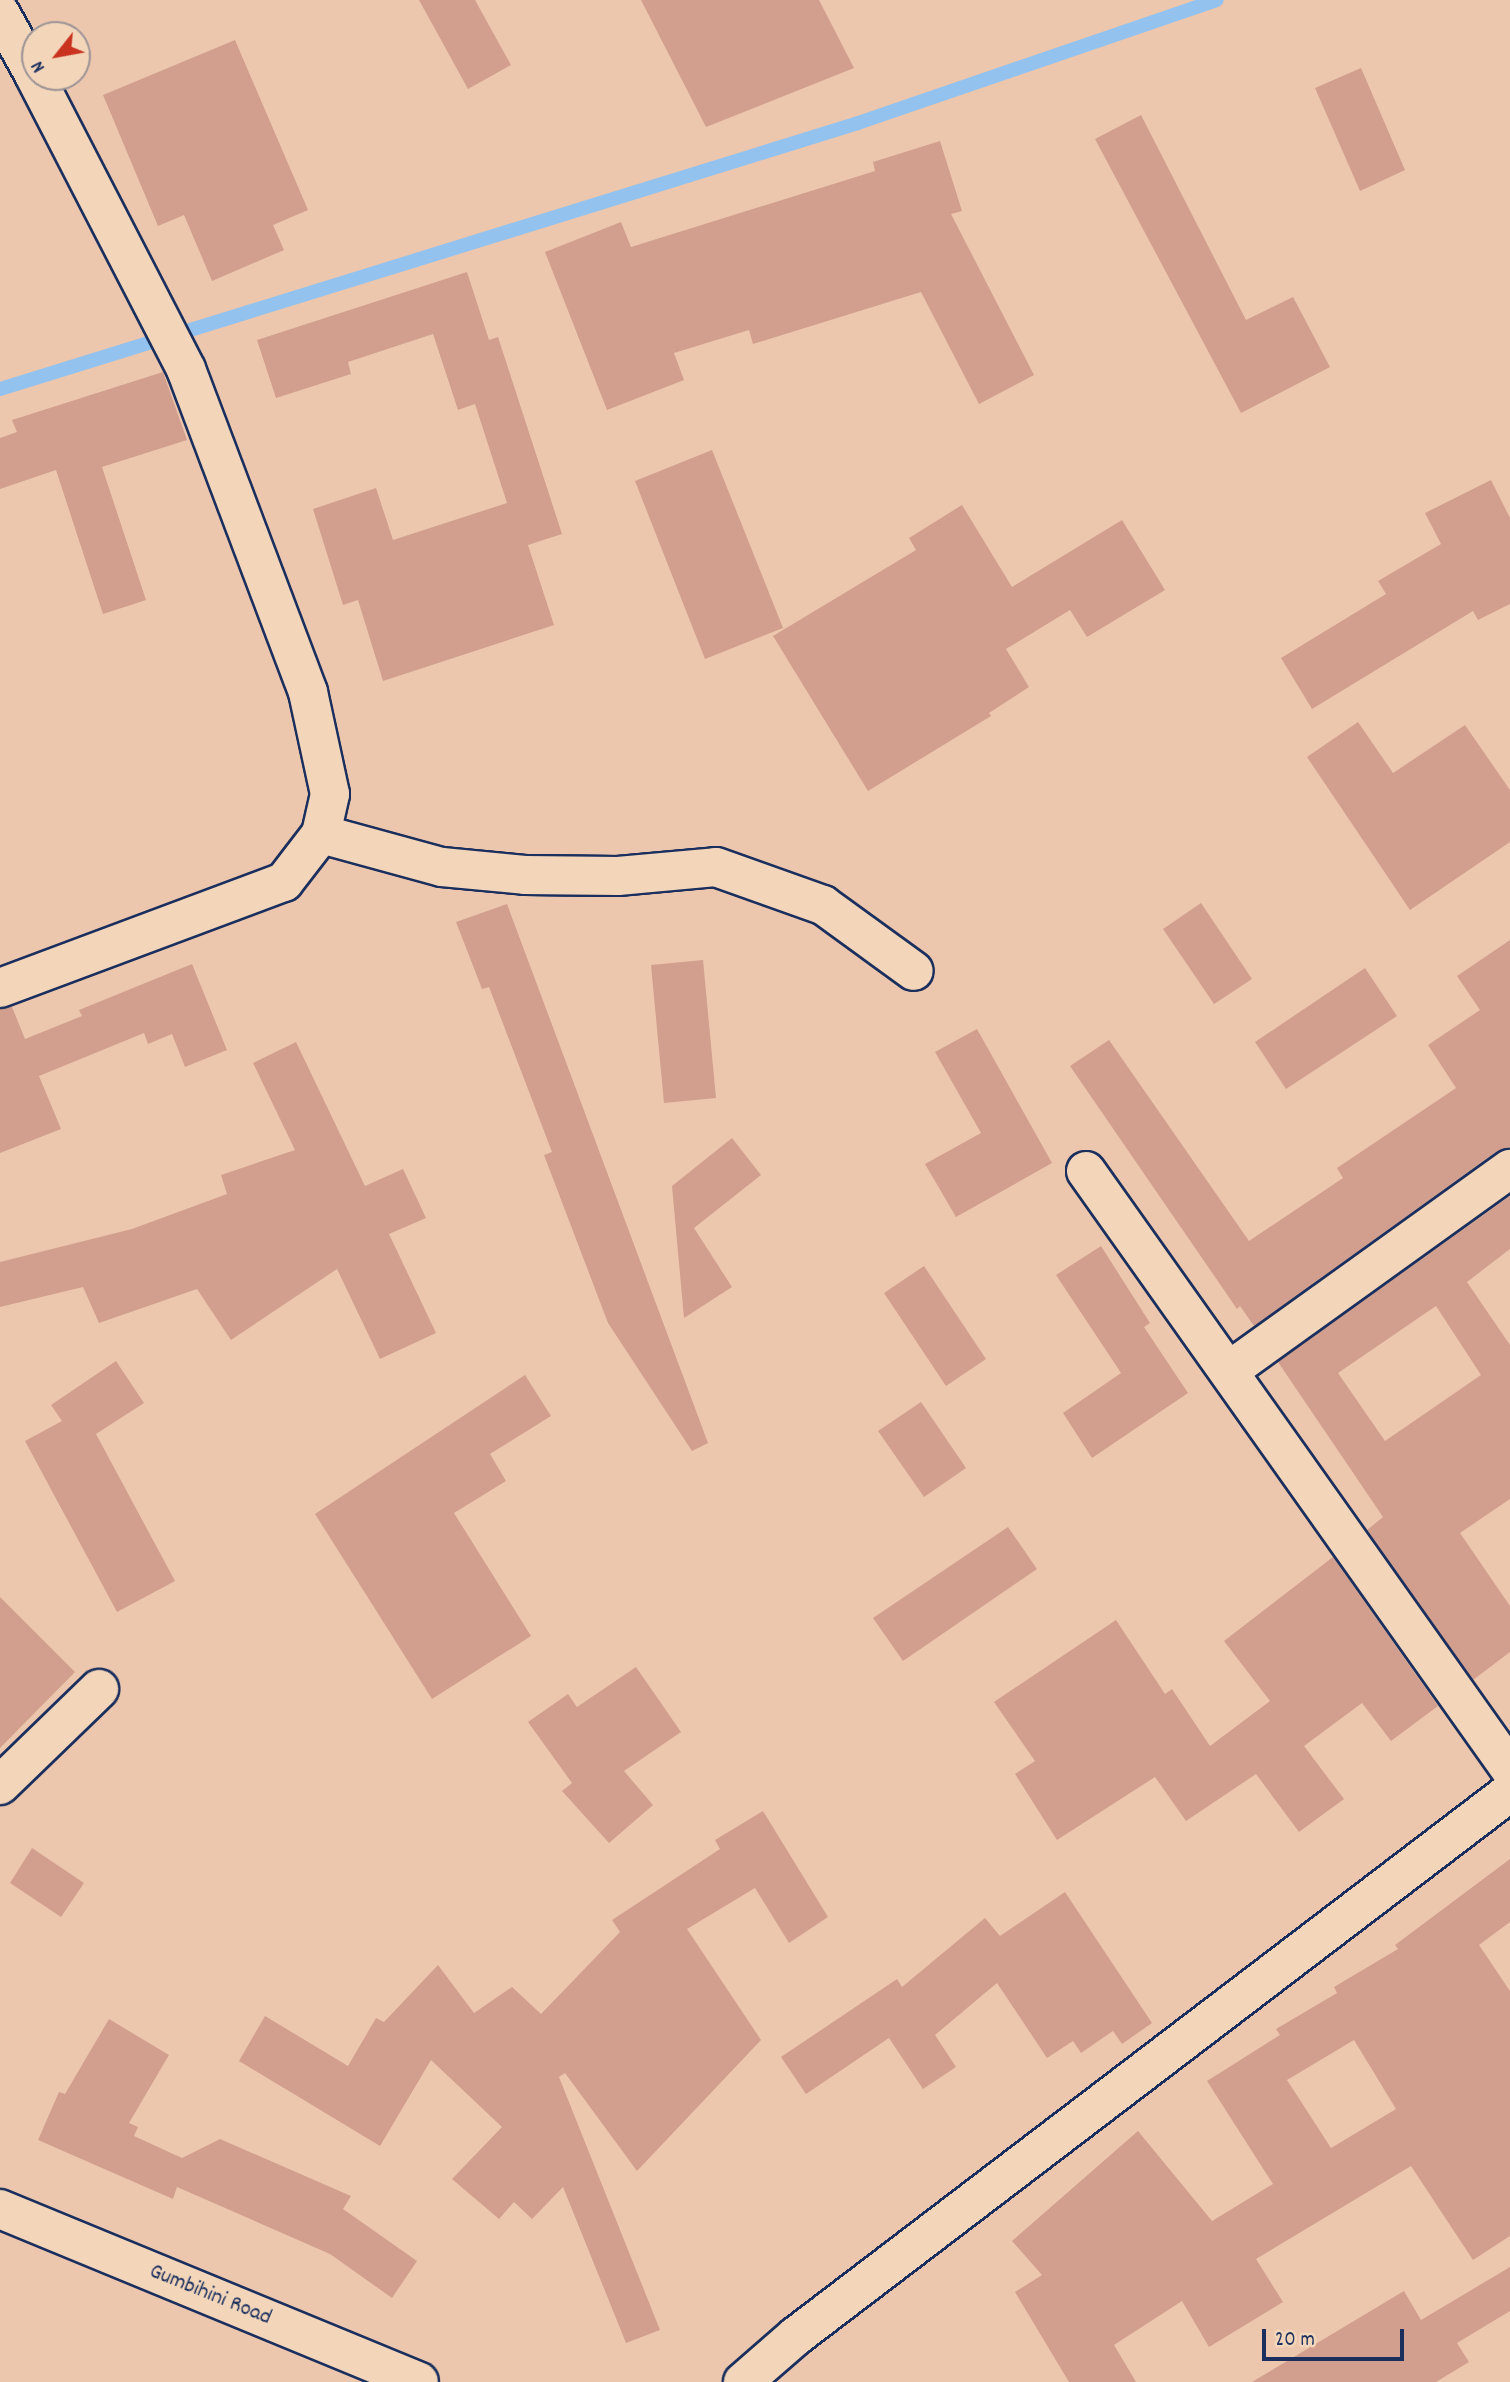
<!DOCTYPE html>
<style>
body{margin:0}
#map{position:relative;width:1510px;height:2382px;overflow:hidden;background:#ecc7ad;font-family:Dekko,sans-serif}
div>[style]{position:absolute}
.stream>*{height:14px;margin:-7px;padding:0 7px;transform-origin:7px;border-radius:7px;background:#93c2ee}
.building>*{inset:0;background:#d29f8e}
.roads{filter:drop-shadow(2px 0 #1b2f5e) drop-shadow(-2px 0 #1b2f5e) drop-shadow(0 2px #1b2f5e) drop-shadow(0 -2px #1b2f5e)}
.minor>*{height:38px;margin:-19px;padding:0 19px;transform-origin:19px;border-radius:19px;background:#f3d6ba}
span{translate:-50% -50%;white-space:nowrap;text-align:center;line-height:1.15;-webkit-text-stroke:7px #f3d6ba;paint-order:stroke}
.street-label{font-size:23px;color:#1b2f5e}
.north{position:absolute;left:21px;top:21px;width:70px;height:70px;box-sizing:border-box;background:#f3d6ba;border:2px solid #9d9395;border-radius:50%;rotate:239deg;font-size:19px;font-weight:700;line-height:28px;text-align:center;color:#1b2f5e}
.north::after{content:'';display:block;margin:auto;width:24px;height:32px;background:#c8321e;clip-path:polygon(50% 0,100% 100%,50% 72%,0 100%)}
.scale{position:absolute;left:1262px;top:2329px;width:142px;height:32px;box-sizing:border-box;border:4px solid #1b2f5e;border-top:0;padding-left:9px;font-size:21px;line-height:24px;white-space:nowrap;color:#1b2f5e;-webkit-text-stroke:5px #f3d6ba;paint-order:stroke}
</style>
<div id="map">
<div class="stream">
<i style="left:0;top:389px;width:898px;rotate:-17.22deg"></i>
<i style="left:858px;top:123px;width:379px;rotate:-18.9deg"></i>
</div>
<div class="building">
<i style="clip-path:polygon(419px 0,475px 0,511px 65px,468px 89px)"></i>
<i style="clip-path:polygon(641px 0,819px 0,854px 68px,706px 127px)"></i>
<i style="clip-path:polygon(235px 40px,308px 210px,273px 225px,284px 250px,212px 281px,184px 215px,158px 226px,103px 95px)"></i>
<i style="clip-path:polygon(1361px 68px,1405px 170px,1360px 191px,1315px 88px)"></i>
<i style="clip-path:polygon(1141px 115px,1246px 320px,1293px 297px,1330px 367px,1241px 413px,1095px 139px)"></i>
<i style="clip-path:polygon(940px 141px,962px 211px,951px 214px,1034px 375px,979px 404px,921px 292px,753px 344px,749px 330px,674px 353px,684px 380px,607px 410px,545px 252px,621px 222px,631px 247px,875px 171px,873px 162px)"></i>
<i style="clip-path:polygon(467px 272px,489px 340px,498px 337px,562px 534px,528px 545px,554px 625px,383px 681px,358px 600px,343px 605px,313px 509px,376px 488px,393px 540px,507px 503px,475px 404px,458px 410px,433px 334px,348px 362px,351px 374px,276px 398px,257px 340px)"></i>
<i style="clip-path:polygon(163px 372px,187px 440px,102px 467px,146px 600px,103px 614px,56px 470px,0 489px,0 438px,17px 432px,12px 420px)"></i>
<i style="clip-path:polygon(712px 450px,783px 628px,705px 659px,635px 481px)"></i>
<i style="clip-path:polygon(1491px 480px,1510px 518px,1510px 604px,1478px 620px,1473px 611px,1312px 709px,1281px 658px,1386px 594px,1378px 581px,1441px 544px,1425px 513px)"></i>
<i style="clip-path:polygon(962px 505px,1012px 587px,1122px 520px,1165px 590px,1087px 637px,1070px 610px,1006px 649px,1029px 687px,989px 713px,991px 716px,868px 791px,773px 636px,916px 550px,909px 538px)"></i>
<i style="clip-path:polygon(1358px 722px,1393px 773px,1465px 725px,1510px 790px,1510px 842px,1410px 910px,1307px 757px)"></i>
<i style="clip-path:polygon(1201px 903px,1252px 979px,1214px 1004px,1163px 929px)"></i>
<i style="clip-path:polygon(507px 904px,708px 1443px,692px 1451px,608px 1323px,544px 1155px,552px 1152px,489px 987px,482px 989px,456px 922px)"></i>
<i style="clip-path:polygon(1510px 940px,1510px 1147px,1497px 1151px,1254px 1326px,1240px 1306px,1237px 1309px,1070px 1066px,1109px 1040px,1249px 1241px,1343px 1178px,1337px 1168px,1456px 1088px,1428px 1045px,1480px 1010px,1457px 976px)"></i>
<i style="clip-path:polygon(703px 960px,716px 1098px,664px 1103px,651px 965px)"></i>
<i style="clip-path:polygon(192px 964px,227px 1050px,185px 1067px,172px 1034px,148px 1044px,144px 1033px,39px 1076px,61px 1129px,0 1153px,0 1009px,12px 1007px,25px 1039px,82px 1016px,79px 1010px)"></i>
<i style="clip-path:polygon(1365px 968px,1397px 1016px,1286px 1089px,1255px 1042px)"></i>
<i style="clip-path:polygon(977px 1029px,1052px 1163px,956px 1217px,925px 1164px,981px 1133px,935px 1052px)"></i>
<i style="clip-path:polygon(296px 1042px,365px 1186px,403px 1169px,426px 1218px,389px 1234px,436px 1333px,380px 1359px,337px 1269px,231px 1340px,197px 1289px,99px 1323px,83px 1287px,0 1307px,0 1262px,132px 1229px,227px 1194px,221px 1175px,295px 1150px,253px 1063px)"></i>
<i style="clip-path:polygon(732px 1138px,761px 1175px,694px 1228px,732px 1287px,684px 1318px,672px 1186px)"></i>
<i style="clip-path:polygon(evenodd,1510px 1196px,1510px 1249px,1467px 1282px,1510px 1345px,1510px 1499px,1460px 1533px,1510px 1606px,1510px 1652px,1473px 1680px,1367px 1530px,1383px 1517px,1278px 1362px,1510px 1196px,1436px 1306px,1481px 1375px,1385px 1441px,1338px 1373px,1436px 1306px)"></i>
<i style="clip-path:polygon(1101px 1246px,1150px 1323px,1144px 1327px,1188px 1393px,1092px 1458px,1063px 1413px,1121px 1373px,1056px 1275px)"></i>
<i style="clip-path:polygon(924px 1266px,986px 1359px,946px 1386px,884px 1293px)"></i>
<i style="clip-path:polygon(116px 1361px,144px 1403px,96px 1434px,175px 1581px,117px 1612px,25px 1441px,62px 1421px,51px 1405px)"></i>
<i style="clip-path:polygon(525px 1375px,551px 1416px,490px 1454px,506px 1481px,454px 1513px,531px 1636px,432px 1699px,315px 1514px)"></i>
<i style="clip-path:polygon(921px 1402px,966px 1468px,924px 1497px,878px 1431px)"></i>
<i style="clip-path:polygon(1008px 1527px,1037px 1569px,903px 1661px,873px 1618px)"></i>
<i style="clip-path:polygon(1333px 1557px,1438px 1706px,1391px 1741px,1362px 1703px,1304px 1746px,1344px 1799px,1299px 1832px,1256px 1774px,1186px 1821px,1155px 1777px,1057px 1840px,1015px 1774px,1035px 1761px,994px 1702px,1116px 1620px,1165px 1694px,1172px 1689px,1210px 1746px,1270px 1701px,1224px 1641px)"></i>
<i style="clip-path:polygon(0 1597px,75px 1672px,0 1748px)"></i>
<i style="clip-path:polygon(636px 1667px,681px 1732px,624px 1771px,653px 1805px,609px 1843px,562px 1791px,572px 1783px,528px 1722px,568px 1694px,577px 1707px)"></i>
<i style="clip-path:polygon(763px 1811px,828px 1917px,789px 1943px,755px 1888px,687px 1929px,761px 2040px,637px 2171px,565px 2073px,559px 2077px,660px 2330px,626px 2343px,563px 2187px,532px 2219px,514px 2202px,499px 2219px,452px 2179px,502px 2127px,431px 2060px,380px 2146px,239px 2061px,265px 2016px,348px 2066px,376px 2018px,384px 2022px,438px 1965px,474px 2013px,512px 1987px,541px 2014px,620px 1932px,612px 1920px,720px 1849px,715px 1840px)"></i>
<i style="clip-path:polygon(32px 1848px,84px 1883px,61px 1917px,10px 1883px)"></i>
<i style="clip-path:polygon(evenodd,1510px 1859px,1510px 1922px,1479px 1945px,1510px 1991px,1510px 2236px,1473px 2260px,1411px 2166px,1256px 2259px,1283px 2302px,1209px 2347px,1182px 2301px,1114px 2345px,1136px 2382px,1069px 2382px,1015px 2292px,1042px 2275px,1012px 2241px,1138px 2131px,1212px 2221px,1273px 2184px,1207px 2081px,1280px 2035px,1276px 2029px,1337px 1993px,1334px 1987px,1398px 1949px,1395px 1945px,1510px 1859px,1354px 2040px,1396px 2109px,1331px 2148px,1287px 2080px,1354px 2040px)"></i>
<i style="clip-path:polygon(1065px 1892px,1152px 2023px,1122px 2044px,1113px 2031px,1081px 2053px,1073px 2041px,1047px 2058px,997px 1983px,935px 2035px,956px 2067px,923px 2089px,889px 2038px,806px 2094px,781px 2057px,897px 1979px,902px 1987px,985px 1918px,1000px 1936px)"></i>
<i style="clip-path:polygon(109px 2019px,169px 2055px,129px 2123px,138px 2127px,134px 2136px,182px 2158px,220px 2139px,351px 2196px,343px 2209px,417px 2261px,392px 2298px,330px 2254px,177px 2187px,173px 2199px,38px 2140px,59px 2092px,65px 2094px)"></i>
<i style="clip-path:polygon(1510px 2267px,1510px 2311px,1457px 2343px,1469px 2362px,1436px 2382px,1252px 2382px,1404px 2291px,1421px 2320px)"></i>
</div>
<div class="roads">
<div class="minor">
<i style="left:0;top:13px;width:72px;rotate:60.9deg"></i>
<i style="left:321px;top:834px;width:125px;rotate:15.3deg"></i>
<i style="left:442px;top:867px;width:83px;rotate:5.5deg"></i>
<i style="left:525px;top:875px;width:93px;rotate:0.6deg"></i>
<i style="left:618px;top:876px;width:98px;rotate:-5.2deg"></i>
<i style="left:716px;top:867px;width:114px;rotate:19.6deg"></i>
<i style="left:823px;top:905px;width:112px;rotate:36deg"></i>
<i style="left:0;top:988px;width:303px;rotate:-20.5deg"></i>
<i style="left:284px;top:882px;width:61px;rotate:-52.4deg"></i>
<i style="left:321px;top:834px;width:41px;rotate:-77.3deg"></i>
<i style="left:330px;top:794px;width:104px;rotate:-102.2deg"></i>
<i style="left:308px;top:692px;width:345px;rotate:-110.7deg"></i>
<i style="left:186px;top:369px;width:329px;rotate:-117.3deg"></i>
<i style="left:1086px;top:1171px;width:733px;rotate:54.66deg"></i>
<i style="left:1230px;top:1370px;width:345px;rotate:-35.7deg"></i>
<i style="left:0;top:1785px;width:138px;rotate:-44.1deg"></i>
<i style="left:0;top:2209px;width:453px;rotate:22.4deg"></i>
<i style="left:743px;top:2382px;width:70px;rotate:-41deg"></i>
<i style="left:796px;top:2336px;width:898px;rotate:-37.3deg"></i>
</div>
</div>
<div class="street-label">
<span style="left:210px;top:2296px;rotate:22deg">Gumbihini Road</span>
</div>
<div class="north">N</div>
<div class="scale">20 m</div>
</div>
